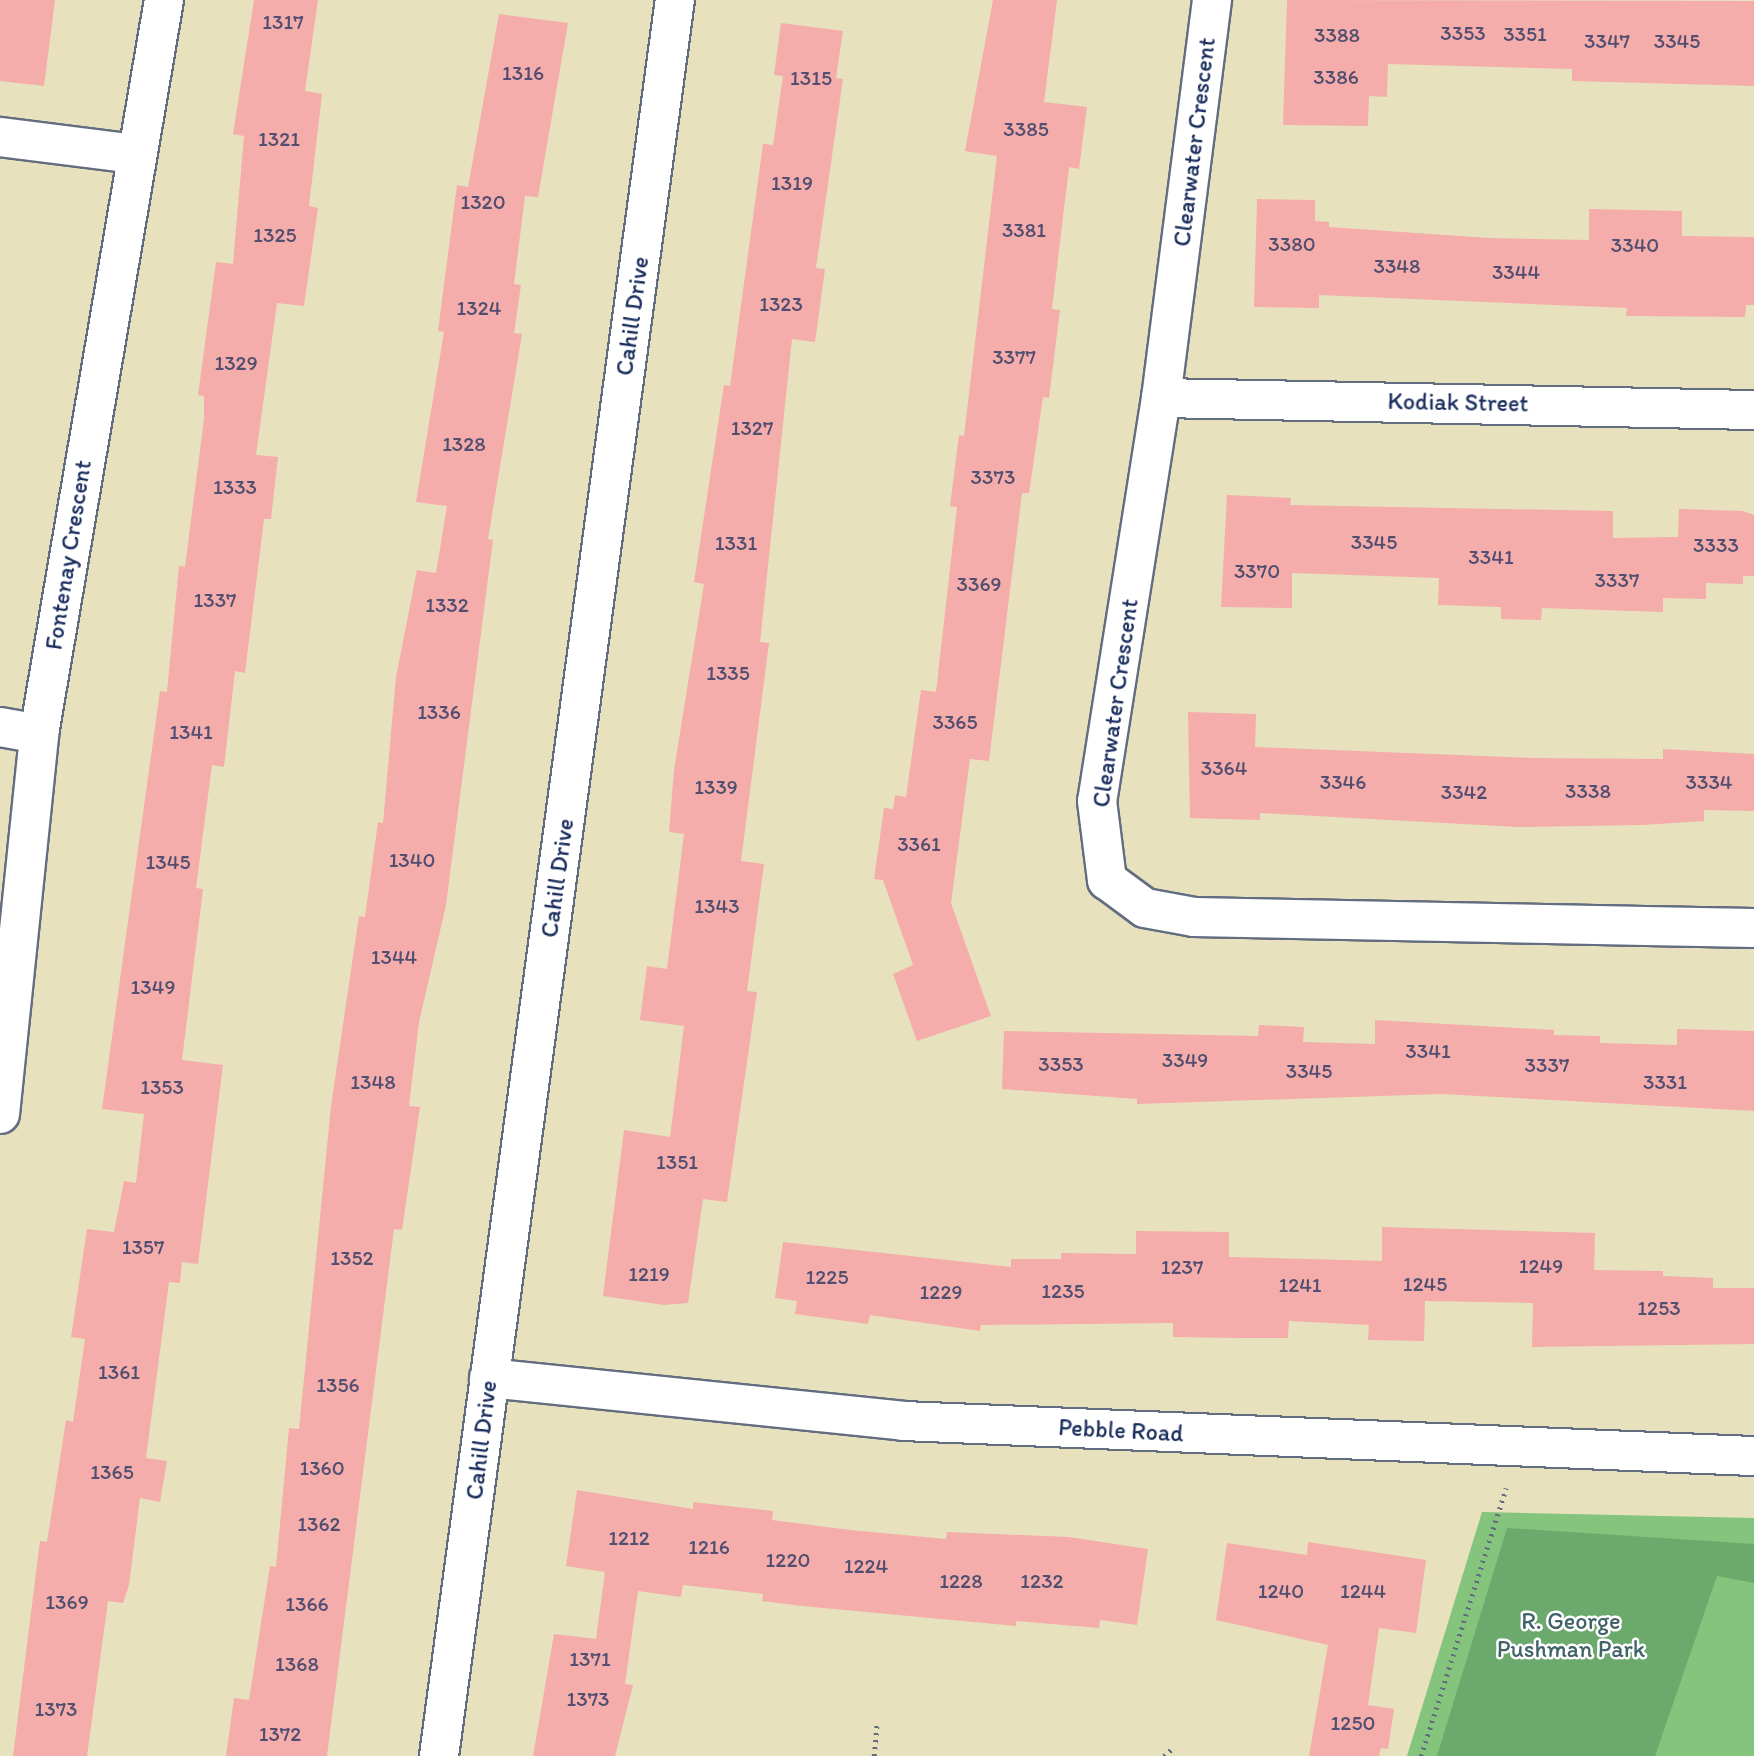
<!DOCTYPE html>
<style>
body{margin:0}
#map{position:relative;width:1754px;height:1756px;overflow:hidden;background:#e8e1be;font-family:Itim,sans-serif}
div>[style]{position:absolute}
.green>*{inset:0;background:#84c47c}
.forest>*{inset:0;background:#6baa6c}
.building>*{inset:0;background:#f4adaa}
.path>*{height:4.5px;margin-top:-2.25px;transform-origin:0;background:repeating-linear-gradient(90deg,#636d80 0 2px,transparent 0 7px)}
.roads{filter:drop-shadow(2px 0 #636d80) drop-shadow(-2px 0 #636d80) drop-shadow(0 2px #636d80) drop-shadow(0 -2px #636d80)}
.street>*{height:38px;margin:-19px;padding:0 19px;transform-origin:19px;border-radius:19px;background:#fff}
.secondary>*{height:38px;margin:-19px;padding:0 19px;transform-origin:19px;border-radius:19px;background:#fff}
span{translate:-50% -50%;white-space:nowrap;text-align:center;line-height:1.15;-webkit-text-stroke:5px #fff;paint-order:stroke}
.number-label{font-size:21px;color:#514e71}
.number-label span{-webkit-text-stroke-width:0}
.street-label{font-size:24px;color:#1b2f5e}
.park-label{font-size:24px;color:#406368}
</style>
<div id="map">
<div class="green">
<i style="clip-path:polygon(1482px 1512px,1754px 1518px,1754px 1756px,1407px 1756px)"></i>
</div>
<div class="forest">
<i style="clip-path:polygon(1507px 1528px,1754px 1544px,1754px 1583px,1717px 1576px,1655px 1756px,1437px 1756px)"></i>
</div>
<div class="building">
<i style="clip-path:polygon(0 0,55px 0,44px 86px,0 81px)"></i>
<i style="clip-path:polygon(254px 0,318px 0,305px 91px,322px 94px,309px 206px,318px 208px,304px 306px,277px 303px,256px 455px,278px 457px,271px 519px,264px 519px,245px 673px,235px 671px,224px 767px,212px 765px,196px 888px,203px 889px,182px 1060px,223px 1065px,198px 1264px,182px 1262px,180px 1283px,169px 1282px,146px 1458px,167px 1461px,160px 1502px,140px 1498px,129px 1585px,123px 1603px,108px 1601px,87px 1756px,13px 1756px,40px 1541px,47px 1542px,66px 1420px,73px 1422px,85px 1339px,71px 1337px,87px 1229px,114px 1232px,124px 1181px,136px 1183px,144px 1114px,102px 1109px,160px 691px,167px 692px,179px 566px,185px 567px,204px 419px,204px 396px,198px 395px,216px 262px,233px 264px,244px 136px,233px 134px)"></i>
<i style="clip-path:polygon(993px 0,1057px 0,1044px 102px,1087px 107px,1079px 169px,1069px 167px,1052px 309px,1060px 310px,1049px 398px,1043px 397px,1029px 493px,1022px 493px,989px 761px,970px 759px,951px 903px,991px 1016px,917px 1041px,893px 974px,913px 965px,883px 880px,874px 879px,884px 808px,893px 809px,895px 795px,906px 797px,921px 690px,936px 692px,957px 507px,950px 506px,959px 435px,964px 436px,997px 156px,965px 151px)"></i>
<i style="clip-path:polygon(1287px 0,1754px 1px,1754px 86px,1572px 81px,1572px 69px,1388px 64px,1387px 97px,1369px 96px,1368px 126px,1283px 125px)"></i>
<i style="clip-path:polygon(499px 14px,568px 23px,538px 197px,525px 196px,514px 284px,521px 285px,514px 333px,522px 334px,488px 539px,493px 540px,446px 905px,419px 1022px,409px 1106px,420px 1107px,402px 1230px,394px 1229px,327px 1756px,226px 1756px,234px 1698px,249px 1700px,270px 1566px,276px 1567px,289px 1428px,299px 1429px,331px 1106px,359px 916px,365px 917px,378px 822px,383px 823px,396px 677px,417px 570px,436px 573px,447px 506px,416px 502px,444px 332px,438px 331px,457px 185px,468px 187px)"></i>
<i style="clip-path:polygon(781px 23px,843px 31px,836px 78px,843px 79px,816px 268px,825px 269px,815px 342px,792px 339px,760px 642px,769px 643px,741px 861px,764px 864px,747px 991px,757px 992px,727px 1202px,703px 1199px,688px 1303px,664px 1305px,603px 1296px,624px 1130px,670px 1137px,684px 1026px,640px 1020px,647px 966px,667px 969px,684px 834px,669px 832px,674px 770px,704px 584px,694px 582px,724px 385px,730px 386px,763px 144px,773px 145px,783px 76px,774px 75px)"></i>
<i style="clip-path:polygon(1257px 199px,1315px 200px,1315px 221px,1329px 222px,1329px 227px,1489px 238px,1589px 240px,1589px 209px,1682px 211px,1682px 236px,1754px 237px,1754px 305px,1746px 305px,1745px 317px,1626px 316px,1627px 308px,1319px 295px,1319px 308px,1254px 307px)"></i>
<i style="clip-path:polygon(1227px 495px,1291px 498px,1290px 505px,1613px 511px,1613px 538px,1678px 537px,1679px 509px,1742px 511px,1754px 515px,1754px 576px,1743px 576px,1743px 584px,1706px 583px,1706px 599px,1663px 598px,1663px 612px,1542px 608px,1541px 620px,1501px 619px,1501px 607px,1438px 605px,1439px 578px,1292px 573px,1292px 608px,1221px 607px)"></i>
<i style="clip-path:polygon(1188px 712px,1256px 714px,1255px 747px,1534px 758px,1663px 759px,1663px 749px,1754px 754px,1754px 811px,1704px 810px,1704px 821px,1642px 825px,1518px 827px,1260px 813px,1260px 820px,1190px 818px)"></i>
<i style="clip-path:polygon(1375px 1020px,1554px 1030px,1554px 1035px,1600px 1036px,1600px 1043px,1677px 1045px,1677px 1029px,1754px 1031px,1754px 1111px,1441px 1094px,1137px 1104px,1137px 1099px,1002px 1089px,1004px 1031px,1258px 1036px,1259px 1025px,1304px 1027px,1303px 1042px,1375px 1044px)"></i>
<i style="clip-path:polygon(1382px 1227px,1595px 1233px,1594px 1270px,1663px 1271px,1663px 1276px,1713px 1278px,1713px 1288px,1754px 1288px,1754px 1344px,1532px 1347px,1533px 1303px,1425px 1301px,1424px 1341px,1368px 1340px,1369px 1325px,1289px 1321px,1288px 1338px,1238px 1338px,1173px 1337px,1173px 1323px,981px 1325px,980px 1331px,870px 1315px,868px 1324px,795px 1314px,797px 1301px,775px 1298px,783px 1242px,1011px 1267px,1011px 1259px,1061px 1259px,1061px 1253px,1136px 1254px,1136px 1231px,1229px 1232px,1229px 1257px,1382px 1261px)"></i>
<i style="clip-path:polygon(577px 1490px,693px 1509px,693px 1502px,773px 1511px,772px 1520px,850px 1530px,946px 1539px,947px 1532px,1069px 1537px,1148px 1549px,1137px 1625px,1100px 1620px,1099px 1628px,1016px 1621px,1016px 1626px,802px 1606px,762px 1601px,763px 1594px,683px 1585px,681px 1597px,638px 1591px,625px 1684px,633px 1685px,615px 1756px,533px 1756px,554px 1634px,596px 1639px,605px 1572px,566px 1566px)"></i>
<i style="clip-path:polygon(1308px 1542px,1426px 1560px,1416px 1633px,1379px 1628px,1368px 1705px,1394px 1709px,1388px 1749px,1381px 1748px,1379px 1756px,1309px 1756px,1328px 1645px,1216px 1620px,1227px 1543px,1307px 1555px)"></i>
</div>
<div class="path">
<i style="left:874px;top:1756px;width:34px;rotate:-85deg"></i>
<i style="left:1164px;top:1756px;width:13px;rotate:-42deg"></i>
<i style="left:1421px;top:1756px;width:281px;rotate:-72.4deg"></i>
</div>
<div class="roads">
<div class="street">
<i style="left:1212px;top:0;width:401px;rotate:97.3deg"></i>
<i style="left:1161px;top:398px;width:408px;rotate:99deg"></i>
<i style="left:1097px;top:801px;width:80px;rotate:82.8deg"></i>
<i style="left:1107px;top:880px;width:47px;rotate:36.4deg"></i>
<i style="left:1145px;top:908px;width:50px;rotate:10.4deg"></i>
<i style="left:1194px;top:917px;width:560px;rotate:1.13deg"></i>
<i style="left:0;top:137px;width:136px;rotate:7.2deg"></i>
<i style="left:1161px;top:398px;width:593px;rotate:1.16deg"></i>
<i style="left:0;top:727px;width:40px;rotate:10deg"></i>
<i style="left:0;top:1114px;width:382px;rotate:-84.1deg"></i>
<i style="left:39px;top:734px;width:745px;rotate:-80.34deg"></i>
<i style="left:489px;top:1378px;width:416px;rotate:5.9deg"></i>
<i style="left:903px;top:1421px;width:852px;rotate:2.36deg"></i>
</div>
<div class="secondary">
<i style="left:439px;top:1756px;width:1772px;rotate:-82.35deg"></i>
</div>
</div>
<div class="number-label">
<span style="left:283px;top:22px">1317</span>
<span style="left:1463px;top:33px">3353</span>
<span style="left:1525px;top:34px">3351</span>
<span style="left:1337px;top:35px">3388</span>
<span style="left:1607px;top:41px">3347</span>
<span style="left:1677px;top:41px">3345</span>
<span style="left:523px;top:73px">1316</span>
<span style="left:1336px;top:77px">3386</span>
<span style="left:811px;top:78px">1315</span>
<span style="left:1026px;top:129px">3385</span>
<span style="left:279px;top:139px">1321</span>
<span style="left:792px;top:183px">1319</span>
<span style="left:483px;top:202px">1320</span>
<span style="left:1024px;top:230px">3381</span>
<span style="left:275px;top:235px">1325</span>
<span style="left:1292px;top:244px">3380</span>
<span style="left:1635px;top:245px">3340</span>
<span style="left:1397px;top:266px">3348</span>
<span style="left:1516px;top:272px">3344</span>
<span style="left:781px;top:304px">1323</span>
<span style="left:479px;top:308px">1324</span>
<span style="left:1014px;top:357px">3377</span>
<span style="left:236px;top:363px">1329</span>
<span style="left:752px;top:428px">1327</span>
<span style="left:464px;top:444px">1328</span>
<span style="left:993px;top:477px">3373</span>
<span style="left:235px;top:487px">1333</span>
<span style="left:1374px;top:542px">3345</span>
<span style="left:736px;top:543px">1331</span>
<span style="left:1716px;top:545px">3333</span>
<span style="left:1491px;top:557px">3341</span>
<span style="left:1257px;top:571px">3370</span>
<span style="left:1617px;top:580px">3337</span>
<span style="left:979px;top:584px">3369</span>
<span style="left:215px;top:600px">1337</span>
<span style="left:447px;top:605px">1332</span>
<span style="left:728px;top:673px">1335</span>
<span style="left:439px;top:712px">1336</span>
<span style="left:955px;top:722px">3365</span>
<span style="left:191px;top:732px">1341</span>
<span style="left:1224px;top:768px">3364</span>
<span style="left:1343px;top:782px">3346</span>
<span style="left:1709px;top:782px">3334</span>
<span style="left:716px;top:787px">1339</span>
<span style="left:1588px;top:791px">3338</span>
<span style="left:1464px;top:792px">3342</span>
<span style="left:919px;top:844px">3361</span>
<span style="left:412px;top:860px">1340</span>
<span style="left:168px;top:862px">1345</span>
<span style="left:717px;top:906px">1343</span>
<span style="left:394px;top:957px">1344</span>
<span style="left:153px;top:987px">1349</span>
<span style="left:1428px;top:1051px">3341</span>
<span style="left:1185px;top:1060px">3349</span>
<span style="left:1061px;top:1064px">3353</span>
<span style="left:1547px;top:1065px">3337</span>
<span style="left:1309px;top:1071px">3345</span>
<span style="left:373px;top:1082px">1348</span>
<span style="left:1665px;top:1082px">3331</span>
<span style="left:162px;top:1087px">1353</span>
<span style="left:677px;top:1162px">1351</span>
<span style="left:143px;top:1247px">1357</span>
<span style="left:352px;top:1258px">1352</span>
<span style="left:1541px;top:1266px">1249</span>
<span style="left:1182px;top:1267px">1237</span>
<span style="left:649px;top:1274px">1219</span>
<span style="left:827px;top:1277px">1225</span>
<span style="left:1425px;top:1284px">1245</span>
<span style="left:1300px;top:1285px">1241</span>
<span style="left:1063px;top:1291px">1235</span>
<span style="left:941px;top:1292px">1229</span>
<span style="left:1659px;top:1308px">1253</span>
<span style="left:119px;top:1372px">1361</span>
<span style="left:338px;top:1385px">1356</span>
<span style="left:322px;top:1468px">1360</span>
<span style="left:112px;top:1472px">1365</span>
<span style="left:319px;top:1524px">1362</span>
<span style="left:629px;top:1538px">1212</span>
<span style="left:709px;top:1547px">1216</span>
<span style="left:788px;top:1560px">1220</span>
<span style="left:866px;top:1566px">1224</span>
<span style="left:961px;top:1581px">1228</span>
<span style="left:1042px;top:1581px">1232</span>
<span style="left:1281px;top:1591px">1240</span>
<span style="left:1363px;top:1591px">1244</span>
<span style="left:67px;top:1602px">1369</span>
<span style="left:307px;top:1604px">1366</span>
<span style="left:590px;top:1659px">1371</span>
<span style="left:297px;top:1664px">1368</span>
<span style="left:588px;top:1699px">1373</span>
<span style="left:56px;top:1709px">1373</span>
<span style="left:1353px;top:1723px">1250</span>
<span style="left:280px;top:1734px">1372</span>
</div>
<div class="street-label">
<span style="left:1194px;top:142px;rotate:-83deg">Clearwater Crescent</span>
<span style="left:632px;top:316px;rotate:-82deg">Cahill Drive</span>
<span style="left:1458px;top:402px;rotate:1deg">Kodiak Street</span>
<span style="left:68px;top:555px;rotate:-81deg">Fontenay Crescent</span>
<span style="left:1115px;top:703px;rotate:-82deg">Clearwater Crescent</span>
<span style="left:557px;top:878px;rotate:-82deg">Cahill Drive</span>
<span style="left:1121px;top:1430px;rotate:3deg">Pebble Road</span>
<span style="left:481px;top:1440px;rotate:-83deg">Cahill Drive</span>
</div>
<div class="park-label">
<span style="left:1571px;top:1635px">R. George<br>Pushman Park</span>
</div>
</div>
